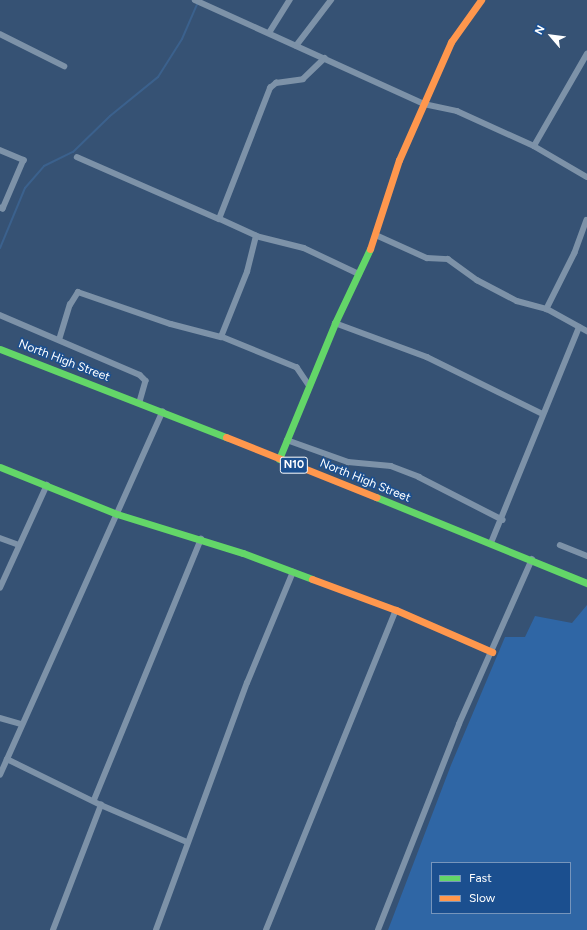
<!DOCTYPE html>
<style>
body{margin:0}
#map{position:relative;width:587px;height:930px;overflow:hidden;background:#365274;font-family:Figtree,sans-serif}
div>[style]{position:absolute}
.green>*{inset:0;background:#2f66a5}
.stream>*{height:2px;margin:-1px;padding:0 1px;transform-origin:1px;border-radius:1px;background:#3b618d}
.street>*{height:5.5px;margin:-2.75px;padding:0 2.75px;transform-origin:2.75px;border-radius:2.75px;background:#7d92a8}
.fast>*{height:7px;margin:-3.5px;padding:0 3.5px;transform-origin:3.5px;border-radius:3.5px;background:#63d668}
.slow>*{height:7px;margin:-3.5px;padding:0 3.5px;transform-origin:3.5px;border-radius:3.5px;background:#ff974d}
span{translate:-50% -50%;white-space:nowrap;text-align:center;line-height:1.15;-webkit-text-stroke:3px #1b4f8f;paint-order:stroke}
.shield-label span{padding:1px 3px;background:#1b4f8f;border:1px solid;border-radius:3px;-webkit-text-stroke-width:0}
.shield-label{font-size:11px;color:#fff;font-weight:700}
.street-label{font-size:12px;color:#fff}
.legend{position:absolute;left:431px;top:862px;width:140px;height:52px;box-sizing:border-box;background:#1b4f8f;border:1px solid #7695bc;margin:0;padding:5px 7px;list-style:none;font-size:12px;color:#fff}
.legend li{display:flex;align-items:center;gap:8px;height:20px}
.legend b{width:20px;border:1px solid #7695bc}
.north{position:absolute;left:531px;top:16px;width:40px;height:40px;-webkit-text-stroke:3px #1b4f8f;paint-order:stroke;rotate:298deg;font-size:11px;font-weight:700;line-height:16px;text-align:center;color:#fff}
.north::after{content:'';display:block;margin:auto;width:14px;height:18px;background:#fff;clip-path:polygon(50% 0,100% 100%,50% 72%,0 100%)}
</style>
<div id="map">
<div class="green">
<i style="clip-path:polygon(evenodd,587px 605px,587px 930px,388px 930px,451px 765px,505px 637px,525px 637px,535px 616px,572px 623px,587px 605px,432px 863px,570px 863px,570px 913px,432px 913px,432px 863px)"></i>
</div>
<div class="stream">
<i style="left:0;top:248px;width:65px;rotate:-67.4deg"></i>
<i style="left:25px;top:188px;width:29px;rotate:-49deg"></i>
<i style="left:44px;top:166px;width:32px;rotate:-26deg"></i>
<i style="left:73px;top:152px;width:52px;rotate:-44.2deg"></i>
<i style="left:110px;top:116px;width:62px;rotate:-39.1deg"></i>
<i style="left:158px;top:77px;width:45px;rotate:-57.7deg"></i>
<i style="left:182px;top:39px;width:40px;rotate:-66.6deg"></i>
</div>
<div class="street">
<i style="left:195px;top:0;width:252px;rotate:24.4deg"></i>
<i style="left:424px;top:104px;width:34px;rotate:12deg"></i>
<i style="left:457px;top:111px;width:85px;rotate:24.4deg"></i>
<i style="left:534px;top:146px;width:61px;rotate:30.3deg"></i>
<i style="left:269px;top:33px;width:39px;rotate:-58deg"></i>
<i style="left:0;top:34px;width:72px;rotate:26.6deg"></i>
<i style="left:296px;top:46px;width:58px;rotate:-52.7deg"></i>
<i style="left:534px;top:146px;width:106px;rotate:-60.1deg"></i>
<i style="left:0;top:150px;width:26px;rotate:23deg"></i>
<i style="left:24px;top:160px;width:53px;rotate:113.2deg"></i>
<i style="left:3px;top:209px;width:3px;rotate:-162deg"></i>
<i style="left:77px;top:157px;width:155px;rotate:23.6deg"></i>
<i style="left:587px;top:220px;width:35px;rotate:110deg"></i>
<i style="left:575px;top:253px;width:63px;rotate:116.6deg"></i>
<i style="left:547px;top:309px;width:46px;rotate:28.8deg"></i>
<i style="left:376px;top:235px;width:56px;rotate:24.3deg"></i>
<i style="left:427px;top:258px;width:21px;rotate:3deg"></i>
<i style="left:448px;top:259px;width:36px;rotate:36deg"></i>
<i style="left:477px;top:280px;width:45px;rotate:27.7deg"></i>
<i style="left:517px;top:301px;width:31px;rotate:15deg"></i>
<i style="left:256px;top:236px;width:49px;rotate:14deg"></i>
<i style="left:304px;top:248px;width:61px;rotate:25.3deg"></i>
<i style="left:0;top:315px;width:152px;rotate:23.2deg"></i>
<i style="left:140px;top:375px;width:8px;rotate:45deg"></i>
<i style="left:146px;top:381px;width:22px;rotate:106deg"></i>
<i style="left:335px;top:323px;width:98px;rotate:20.3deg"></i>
<i style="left:427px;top:357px;width:129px;rotate:26.2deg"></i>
<i style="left:59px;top:340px;width:37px;rotate:-73deg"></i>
<i style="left:70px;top:305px;width:15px;rotate:-58deg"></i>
<i style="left:78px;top:292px;width:98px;rotate:19deg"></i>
<i style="left:171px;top:324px;width:52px;rotate:14.6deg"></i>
<i style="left:309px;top:386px;width:22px;rotate:-124deg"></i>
<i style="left:297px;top:368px;width:82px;rotate:-157.8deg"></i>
<i style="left:221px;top:337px;width:70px;rotate:-68.2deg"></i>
<i style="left:247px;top:272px;width:37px;rotate:-76deg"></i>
<i style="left:256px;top:236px;width:41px;rotate:-155.3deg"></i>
<i style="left:219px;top:219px;width:141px;rotate:-68.7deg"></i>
<i style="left:270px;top:88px;width:8px;rotate:-40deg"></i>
<i style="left:276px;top:83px;width:27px;rotate:-8deg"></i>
<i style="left:303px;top:79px;width:30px;rotate:-44deg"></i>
<i style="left:287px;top:440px;width:65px;rotate:19.8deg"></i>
<i style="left:348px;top:462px;width:43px;rotate:5.3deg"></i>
<i style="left:391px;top:466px;width:30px;rotate:21deg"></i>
<i style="left:419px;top:477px;width:94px;rotate:27.1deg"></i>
<i style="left:0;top:538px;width:20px;rotate:20deg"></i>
<i style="left:491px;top:543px;width:233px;rotate:-67.8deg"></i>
<i style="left:560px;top:545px;width:29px;rotate:22deg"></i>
<i style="left:0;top:588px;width:113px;rotate:-65.5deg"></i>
<i style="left:0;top:718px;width:22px;rotate:16deg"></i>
<i style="left:7px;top:759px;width:105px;rotate:26.1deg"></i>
<i style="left:101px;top:805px;width:94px;rotate:23.3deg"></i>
<i style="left:0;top:775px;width:398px;rotate:-65.9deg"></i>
<i style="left:94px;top:800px;width:282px;rotate:-67.7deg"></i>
<i style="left:53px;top:930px;width:134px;rotate:-69deg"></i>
<i style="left:156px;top:930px;width:263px;rotate:-69.8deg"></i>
<i style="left:247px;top:683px;width:120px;rotate:-67.5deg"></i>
<i style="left:266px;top:930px;width:345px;rotate:-67.9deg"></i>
<i style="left:378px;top:930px;width:221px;rotate:-68.5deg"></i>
<i style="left:459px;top:724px;width:180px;rotate:-66.1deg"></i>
</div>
<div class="fast">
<i style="left:0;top:349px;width:243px;rotate:21.3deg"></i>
<i style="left:279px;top:459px;width:147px;rotate:-67.6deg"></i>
<i style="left:335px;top:323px;width:82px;rotate:-64.7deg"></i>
<i style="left:0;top:467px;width:126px;rotate:21.9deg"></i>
<i style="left:117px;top:514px;width:132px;rotate:17.2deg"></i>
<i style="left:243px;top:553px;width:74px;rotate:20.6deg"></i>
<i style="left:376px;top:497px;width:228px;rotate:22.2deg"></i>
</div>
<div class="slow">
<i style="left:370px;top:249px;width:94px;rotate:-72deg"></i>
<i style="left:399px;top:160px;width:129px;rotate:-66.2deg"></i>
<i style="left:451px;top:42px;width:52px;rotate:-54.5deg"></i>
<i style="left:226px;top:437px;width:162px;rotate:21.8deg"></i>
<i style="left:312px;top:579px;width:90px;rotate:20.3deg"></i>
<i style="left:396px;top:610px;width:105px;rotate:23.6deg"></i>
</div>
<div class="shield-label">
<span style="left:294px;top:465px">N10</span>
</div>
<div class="street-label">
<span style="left:64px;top:361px;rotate:21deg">North High Street</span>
<span style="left:365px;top:481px;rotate:22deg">North High Street</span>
</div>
<ul class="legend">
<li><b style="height:5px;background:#63d668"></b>Fast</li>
<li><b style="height:5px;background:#ff974d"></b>Slow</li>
</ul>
<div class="north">N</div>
</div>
